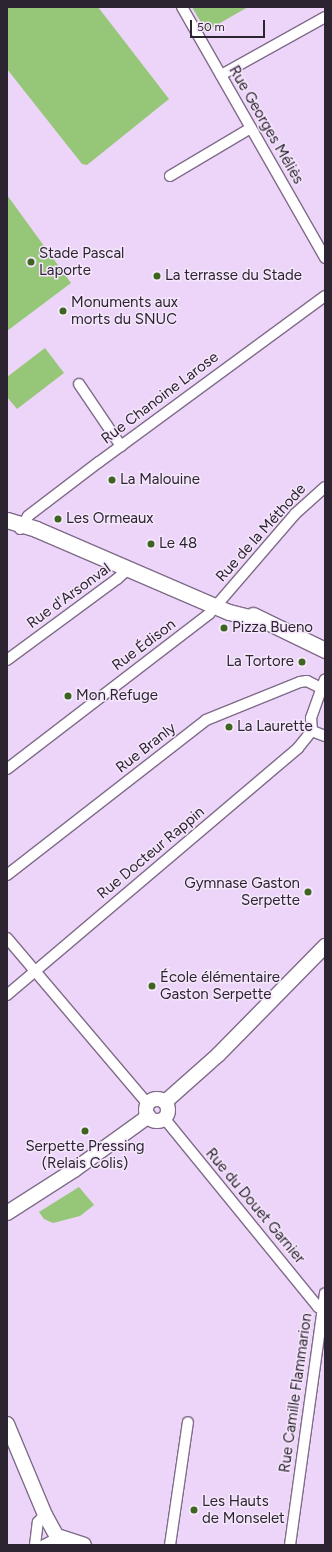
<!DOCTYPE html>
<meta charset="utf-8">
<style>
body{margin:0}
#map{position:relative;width:332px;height:1552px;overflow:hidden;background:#ecd5f8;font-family:Figtree,sans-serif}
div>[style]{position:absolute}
.green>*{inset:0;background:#96c677}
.roads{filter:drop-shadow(1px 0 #806c8a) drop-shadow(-1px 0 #806c8a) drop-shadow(0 1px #806c8a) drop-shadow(0 -1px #806c8a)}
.street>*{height:10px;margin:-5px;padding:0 5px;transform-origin:5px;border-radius:5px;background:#fff}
.secondary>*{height:14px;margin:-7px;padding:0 7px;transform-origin:7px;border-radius:7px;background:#fff}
.secondary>.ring{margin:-7px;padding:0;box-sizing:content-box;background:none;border:14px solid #fff;border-radius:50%}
.primary>*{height:15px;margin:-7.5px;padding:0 7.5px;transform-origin:7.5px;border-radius:7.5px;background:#fff}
.dots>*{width:11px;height:11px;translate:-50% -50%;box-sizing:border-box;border:2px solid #f4e6fb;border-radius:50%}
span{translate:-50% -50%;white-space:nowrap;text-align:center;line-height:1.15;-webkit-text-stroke:3px #f4e6fb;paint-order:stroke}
.street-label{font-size:15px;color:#2d2431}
.poi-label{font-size:15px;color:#2d2431}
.left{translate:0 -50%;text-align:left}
.right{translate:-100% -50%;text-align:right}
.frame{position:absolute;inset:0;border:8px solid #2d2431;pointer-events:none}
.scale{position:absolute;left:190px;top:20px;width:75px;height:18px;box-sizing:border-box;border:2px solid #2d2431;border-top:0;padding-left:5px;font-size:12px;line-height:14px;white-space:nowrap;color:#2d2431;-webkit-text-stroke:3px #f4e6fb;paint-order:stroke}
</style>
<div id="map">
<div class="green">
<i style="clip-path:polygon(7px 7px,98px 7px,169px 99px,87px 165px,82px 164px,7px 69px)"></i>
<i style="clip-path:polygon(192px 7px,248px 7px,206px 31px)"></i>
<i style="clip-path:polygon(7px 195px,71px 283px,7px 331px)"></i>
<i style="clip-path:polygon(45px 348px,64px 373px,17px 409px,7px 397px,7px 377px)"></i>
<i style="clip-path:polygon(79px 1187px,94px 1205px,80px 1216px,53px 1223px,44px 1219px,39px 1212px)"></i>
</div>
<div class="roads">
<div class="street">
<i style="left:182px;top:7px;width:289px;rotate:60.3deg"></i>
<i style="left:221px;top:75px;width:119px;rotate:-29.1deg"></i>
<i style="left:170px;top:176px;width:94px;rotate:-30.7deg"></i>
<i style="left:79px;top:384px;width:75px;rotate:55.9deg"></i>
<i style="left:20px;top:529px;width:15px;rotate:-58deg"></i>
<i style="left:28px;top:516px;width:89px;rotate:-37.3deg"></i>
<i style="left:99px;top:462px;width:280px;rotate:-36.3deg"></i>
<i style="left:7px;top:660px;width:137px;rotate:-36.4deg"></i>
<i style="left:117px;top:579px;width:15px;rotate:-42deg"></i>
<i style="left:312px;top:731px;width:13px;rotate:-94deg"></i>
<i style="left:311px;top:718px;width:41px;rotate:-70.3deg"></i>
<i style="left:312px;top:731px;width:14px;rotate:21deg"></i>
<i style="left:7px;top:769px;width:255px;rotate:-37.5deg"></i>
<i style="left:209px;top:614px;width:132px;rotate:-49.3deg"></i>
<i style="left:295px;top:514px;width:40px;rotate:-42deg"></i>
<i style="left:7px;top:875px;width:252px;rotate:-37.9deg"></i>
<i style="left:206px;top:720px;width:101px;rotate:-22deg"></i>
<i style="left:300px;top:682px;width:7px;rotate:-8deg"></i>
<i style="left:307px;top:681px;width:16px;rotate:27deg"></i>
<i style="left:7px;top:938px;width:218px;rotate:49.7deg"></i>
<i style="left:7px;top:995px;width:382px;rotate:-40.3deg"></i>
<i style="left:298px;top:748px;width:22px;rotate:-51deg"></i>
<i style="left:164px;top:1118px;width:244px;rotate:50.8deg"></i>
<i style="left:318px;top:1307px;width:8px;rotate:30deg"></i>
<i style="left:35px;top:1545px;width:23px;rotate:-83deg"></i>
<i style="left:38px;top:1522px;width:10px;rotate:-45deg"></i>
<i style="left:44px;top:1545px;width:9px;rotate:-27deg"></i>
<i style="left:52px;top:1541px;width:9px;rotate:6deg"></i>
<i style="left:170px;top:1545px;width:124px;rotate:-81.7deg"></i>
<i style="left:290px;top:1545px;width:254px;rotate:-82.1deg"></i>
</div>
<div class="secondary">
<i class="ring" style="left:146px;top:1099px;width:8px;height:8px"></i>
<i style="left:165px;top:1102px;width:71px;rotate:-41.6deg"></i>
<i style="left:218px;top:1055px;width:153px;rotate:-45.5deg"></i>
<i style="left:7px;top:1213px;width:80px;rotate:-32.7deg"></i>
<i style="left:74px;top:1170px;width:92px;rotate:-35.8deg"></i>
<i style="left:7px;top:1424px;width:99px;rotate:67.3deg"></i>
<i style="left:45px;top:1515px;width:23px;rotate:61deg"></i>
<i style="left:56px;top:1535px;width:16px;rotate:40deg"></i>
<i style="left:60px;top:1537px;width:25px;rotate:18deg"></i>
</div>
<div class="primary">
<i style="left:7px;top:520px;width:30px;rotate:17deg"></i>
<i style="left:36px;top:529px;width:210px;rotate:23.3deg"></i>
<i style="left:229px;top:612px;width:32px;rotate:14deg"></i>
<i style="left:253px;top:615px;width:80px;rotate:25.9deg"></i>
</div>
</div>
<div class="dots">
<i style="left:31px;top:262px;background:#3e6520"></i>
<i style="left:157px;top:276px;background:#3e6520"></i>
<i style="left:63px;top:311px;background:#3e6520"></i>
<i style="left:112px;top:480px;background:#3e6520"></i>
<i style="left:58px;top:519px;background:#3e6520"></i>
<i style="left:151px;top:544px;background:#3e6520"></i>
<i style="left:224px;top:628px;background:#3e6520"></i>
<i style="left:302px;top:662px;background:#3e6520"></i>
<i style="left:68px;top:696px;background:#3e6520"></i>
<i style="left:229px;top:727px;background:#3e6520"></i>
<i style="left:308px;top:892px;background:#3e6520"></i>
<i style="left:152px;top:986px;background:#3e6520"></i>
<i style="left:85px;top:1131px;background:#3e6520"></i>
<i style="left:194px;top:1510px;background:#3e6520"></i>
</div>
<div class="street-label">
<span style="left:266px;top:125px;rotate:60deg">Rue Georges Méliès</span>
<span style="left:160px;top:398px;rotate:-37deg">Rue Chanoine Larose</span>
<span style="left:261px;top:533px;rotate:-48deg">Rue de la Méthode</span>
<span style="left:69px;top:596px;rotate:-36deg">Rue d'Arsonval</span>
<span style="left:144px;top:645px;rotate:-37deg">Rue Édison</span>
<span style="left:146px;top:748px;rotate:-38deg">Rue Branly</span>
<span style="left:151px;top:853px;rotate:-40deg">Rue Docteur Rappin</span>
<span style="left:255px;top:1206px;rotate:50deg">Rue du Douet Garnier</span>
<span style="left:296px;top:1393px;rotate:-82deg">Rue Camille Flammarion</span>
</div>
<div class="poi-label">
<span class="left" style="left:39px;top:262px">Stade Pascal<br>Laporte</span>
<span class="left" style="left:165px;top:276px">La terrasse du Stade</span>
<span class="left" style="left:71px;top:311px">Monuments aux<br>morts du SNUC</span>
<span class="left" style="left:120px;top:480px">La Malouine</span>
<span class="left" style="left:66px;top:519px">Les Ormeaux</span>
<span class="left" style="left:159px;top:544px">Le 48</span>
<span class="left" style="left:232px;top:628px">Pizza Bueno</span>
<span class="right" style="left:294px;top:662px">La Tortore</span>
<span class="left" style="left:76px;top:696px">Mon Refuge</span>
<span class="left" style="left:237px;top:727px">La Laurette</span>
<span class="right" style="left:300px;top:892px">Gymnase Gaston<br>Serpette</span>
<span class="left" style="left:160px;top:986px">École élémentaire<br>Gaston Serpette</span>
<span style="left:85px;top:1155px">Serpette Pressing<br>(Relais Colis)</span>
<span class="left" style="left:202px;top:1510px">Les Hauts<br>de Monselet</span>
</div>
<div class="frame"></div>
<div class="scale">50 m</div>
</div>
